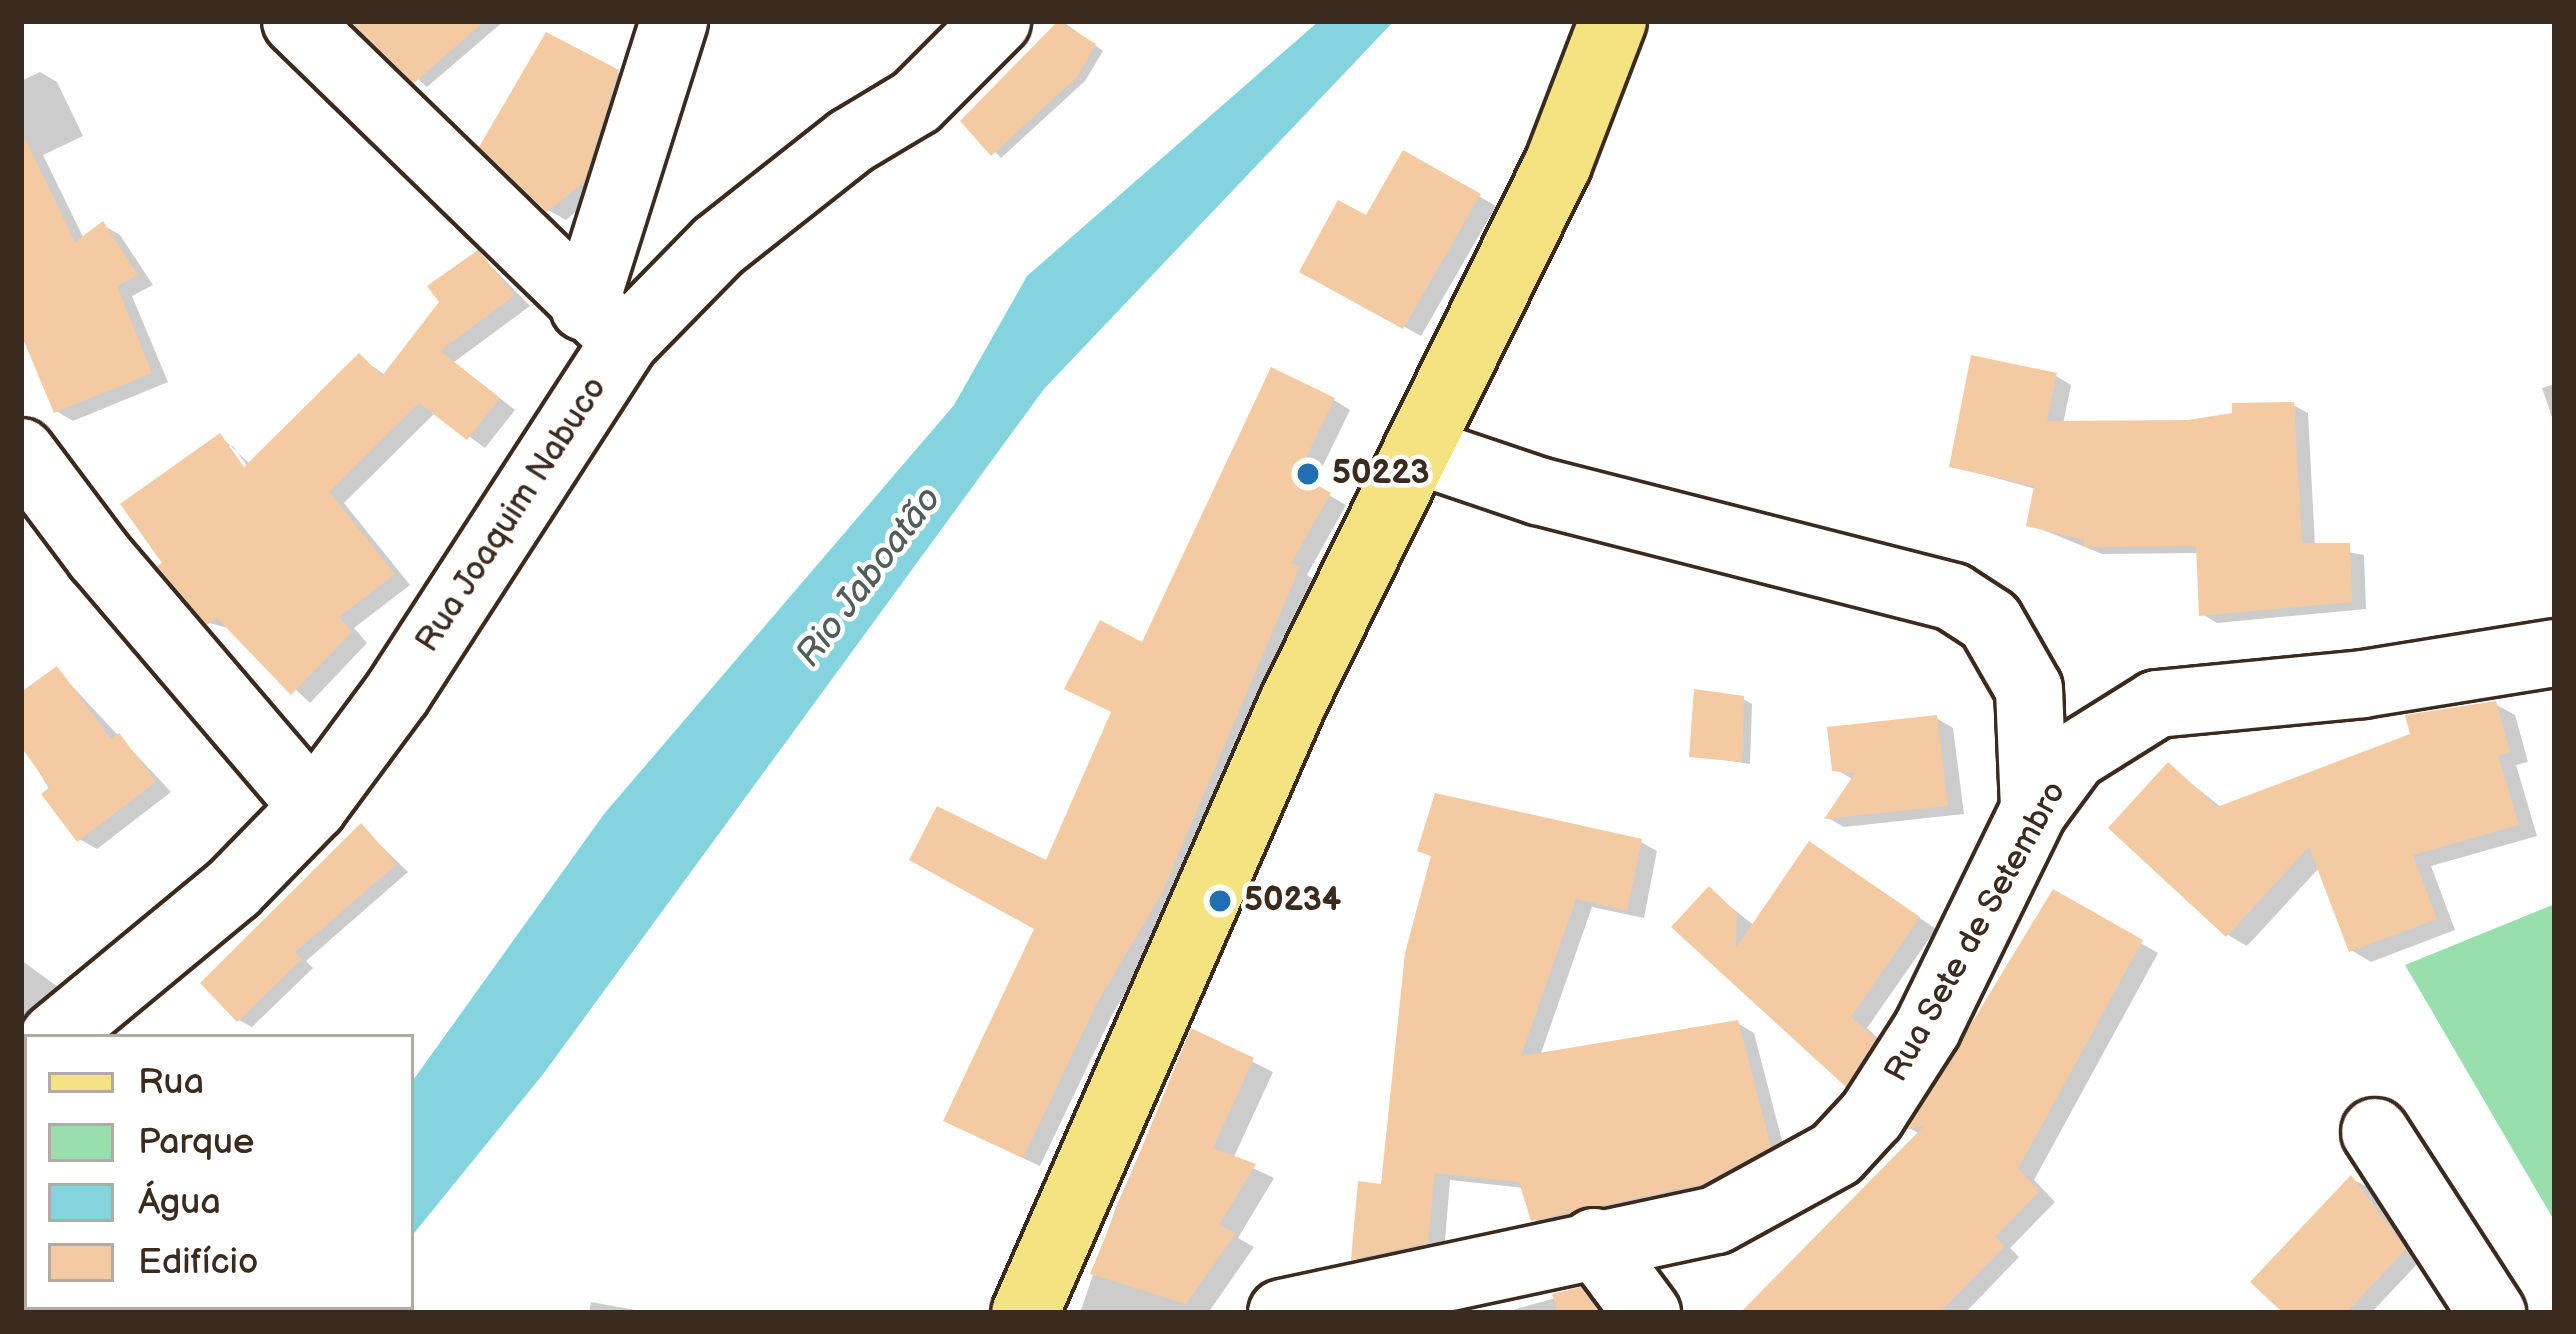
<!DOCTYPE html>
<meta charset="utf-8">
<style>
body{margin:0}
#map{position:relative;width:2576px;height:1334px;overflow:hidden;background:#fff;font-family:"Balsamiq Sans",sans-serif}
div>[style]{position:absolute}
.green>*{inset:0;background:#98dfad}
.water>*{inset:0;background:#84d4df}
.shadow>*{inset:0;background:#0003}
.building>*{inset:0;background:#f4caa3}
.roads{filter:drop-shadow(3px 0 #3b2a1e) drop-shadow(-3px 0 #3b2a1e) drop-shadow(0 3px #3b2a1e) drop-shadow(0 -3px #3b2a1e)}
.street>*{height:66px;margin:-33px;padding:0 33px;transform-origin:33px;border-radius:33px;background:#fff}
.primary>*{height:66px;margin:-33px;padding:0 33px;transform-origin:33px;border-radius:33px;background:#f5e382}
.dots>*{width:33px;height:33px;translate:-50% -50%;box-sizing:border-box;border:6px solid #fff;border-radius:50%}
span{translate:-50% -50%;white-space:nowrap;text-align:center;line-height:1.15;-webkit-text-stroke:9px #fff;paint-order:stroke}
.poi-label{font-size:33px;color:#3b2a1e;font-weight:700}
.left{translate:0 -50%;text-align:left}
.street-label{font-size:33px;color:#3b2a1e}
.water-label{font-size:36px;color:#515d58;font-style:italic}
.frame{position:absolute;inset:0;border:24px solid #3b2a1e;pointer-events:none}
.legend{position:absolute;left:24px;top:1034px;width:390px;height:276px;box-sizing:border-box;background:#fff;border:3px solid #b1aaa5;margin:0;padding:15px 21px;list-style:none;font-size:36px;color:#3b2a1e}
.legend li{display:flex;align-items:center;gap:24px;height:60px}
.legend b{width:60px;border:3px solid #b1aaa5}
</style>
<div id="map">
<div class="green">
<i style="clip-path:polygon(2555px 904px,2555px 1222px,2405px 965px)"></i>
</div>
<div class="water">
<i style="clip-path:polygon(1319px 21px,1394px 21px,1044px 389px,544px 1073px,411px 1237px,411px 1083px,604px 814px,954px 405px,1027px 276px)"></i>
</div>
<div class="shadow">
<i style="clip-path:polygon(353px 21px,504px 21px,427px 87px)"></i>
<i style="clip-path:polygon(1062px 21px,1103px 51px,1085px 81px,1001px 158px,964px 121px)"></i>
<i style="clip-path:polygon(40px 72px,57px 82px,83px 136px,43px 155px,84px 239px,103px 225px,120px 235px,153px 285px,132px 296px,168px 382px,73px 421px,56px 411px,21px 328px,21px 81px)"></i>
<i style="clip-path:polygon(618px 73px,635px 83px,601px 191px,566px 220px,548px 210px)"></i>
<i style="clip-path:polygon(1404px 154px,1496px 206px,1421px 336px,1303px 271px,1367px 219px)"></i>
<i style="clip-path:polygon(evenodd,478px 253px,530px 306px,454px 362px,515px 410px,485px 448px,436px 412px,344px 503px,410px 585px,354px 628px,367px 643px,310px 703px,232px 629px,209px 623px,220px 436px,250px 464px,360px 357px,386px 376px,478px 253px,226px 446px,233px 446px,255px 477px,250px 481px,226px 446px)"></i>
<i style="clip-path:polygon(2056px 376px,2071px 385px,2063px 424px,2188px 423px,2293px 405px,2308px 413px,2315px 546px,2364px 555px,2366px 609px,2217px 623px,2202px 614px,2200px 553px,2102px 554px,2029px 524px,2036px 489px,1952px 466px)"></i>
<i style="clip-path:polygon(2555px 384px,2555px 426px,2542px 388px)"></i>
<i style="clip-path:polygon(1334px 400px,1350px 410px,1313px 486px,1346px 505px,1307px 575px,1315px 580px,1177px 905px,1112px 1015px,1040px 1166px,963px 1130px,1038px 928px,1047px 864px,1143px 646px)"></i>
<i style="clip-path:polygon(57px 670px,171px 792px,97px 849px,79px 839px,21px 742px,21px 696px)"></i>
<i style="clip-path:polygon(1743px 699px,1752px 704px,1750px 764px,1692px 755px)"></i>
<i style="clip-path:polygon(2495px 704px,2515px 715px,2528px 762px,2516px 765px,2537px 836px,2431px 866px,2455px 930px,2371px 962px,2351px 950px,2320px 867px,2247px 946px,2228px 935px,2169px 766px,2222px 808px)"></i>
<i style="clip-path:polygon(1936px 718px,1953px 728px,1964px 814px,1844px 827px,1828px 818px,1854px 780px,1835px 769px)"></i>
<i style="clip-path:polygon(362px 827px,408px 872px,306px 961px,313px 968px,252px 1027px,239px 1020px)"></i>
<i style="clip-path:polygon(1641px 842px,1657px 851px,1644px 918px,1592px 907px,1540px 1056px,1737px 1023px,1754px 1033px,1786px 1156px,1721px 1192px,1550px 1229px,1533px 1219px,1524px 1188px,1450px 1180px,1444px 1252px,1370px 1267px,1354px 1258px,1384px 1187px,1408px 953px)"></i>
<i style="clip-path:polygon(1827px 855px,1936px 929px,1867px 1028px,1891px 1051px,1864px 1094px,1675px 927px,1709px 890px,1755px 926px)"></i>
<i style="clip-path:polygon(2054px 893px,2158px 953px,2034px 1180px,2055px 1202px,2010px 1248px,2019px 1257px,1965px 1313px,1761px 1313px,1920px 1134px,1911px 1129px)"></i>
<i style="clip-path:polygon(21px 960px,58px 987px,21px 1038px)"></i>
<i style="clip-path:polygon(1193px 1032px,1273px 1072px,1233px 1159px,1274px 1178px,1238px 1238px,1254px 1247px,1208px 1313px,1080px 1313px,1116px 1207px)"></i>
<i style="clip-path:polygon(2352px 1179px,2369px 1188px,2421px 1260px,2371px 1313px,2287px 1313px)"></i>
<i style="clip-path:polygon(1581px 1291px,1609px 1313px,1502px 1313px)"></i>
<i style="clip-path:polygon(591px 1302px,652px 1313px,589px 1313px)"></i>
</div>
<div class="building">
<i style="clip-path:polygon(350px 21px,485px 21px,414px 83px)"></i>
<i style="clip-path:polygon(1058px 21px,1096px 44px,1077px 77px,991px 156px,960px 121px)"></i>
<i style="clip-path:polygon(546px 32px,619px 70px,584px 182px,547px 212px,479px 147px)"></i>
<i style="clip-path:polygon(21px 130px,75px 242px,103px 221px,138px 275px,117px 286px,152px 373px,54px 413px,21px 334px)"></i>
<i style="clip-path:polygon(1403px 150px,1481px 194px,1403px 329px,1299px 272px,1338px 200px,1366px 215px)"></i>
<i style="clip-path:polygon(478px 250px,515px 295px,440px 351px,500px 398px,467px 440px,419px 403px,329px 492px,395px 574px,339px 617px,352px 632px,291px 695px,217px 618px,207px 625px,157px 566px,162px 563px,120px 504px,220px 433px,244px 467px,359px 353px,382px 376px,439px 302px,427px 286px)"></i>
<i style="clip-path:polygon(1971px 355px,2057px 373px,2047px 421px,2188px 420px,2232px 413px,2232px 403px,2294px 402px,2302px 543px,2350px 543px,2352px 602px,2199px 616px,2196px 546px,2084px 547px,2084px 540px,2026px 526px,2034px 486px,1949px 467px)"></i>
<i style="clip-path:polygon(1271px 367px,1335px 398px,1298px 474px,1331px 493px,1291px 563px,1300px 567px,1161px 895px,1096px 1005px,1023px 1158px,943px 1121px,1034px 929px,909px 860px,937px 806px,1046px 860px,1111px 712px,1064px 689px,1100px 620px,1142px 642px)"></i>
<i style="clip-path:polygon(57px 666px,111px 739px,119px 733px,156px 782px,77px 842px,41px 794px,50px 787px,21px 747px,21px 692px)"></i>
<i style="clip-path:polygon(1694px 689px,1744px 696px,1742px 762px,1689px 757px)"></i>
<i style="clip-path:polygon(2496px 701px,2510px 752px,2498px 755px,2519px 825px,2413px 855px,2437px 919px,2349px 952px,2309px 847px,2226px 937px,2108px 828px,2168px 762px,2217px 807px,2410px 734px,2405px 715px)"></i>
<i style="clip-path:polygon(1937px 715px,1948px 806px,1824px 819px,1855px 773px,1832px 771px,1827px 727px)"></i>
<i style="clip-path:polygon(1435px 793px,1642px 839px,1627px 911px,1576px 899px,1521px 1056px,1738px 1020px,1771px 1147px,1703px 1184px,1531px 1221px,1519px 1182px,1435px 1173px,1428px 1243px,1351px 1260px,1358px 1181px,1381px 1184px,1405px 953px,1431px 856px,1417px 851px)"></i>
<i style="clip-path:polygon(361px 823px,397px 864px,295px 952px,302px 959px,237px 1022px,200px 983px)"></i>
<i style="clip-path:polygon(1809px 841px,1920px 917px,1851px 1017px,1876px 1039px,1846px 1087px,1671px 927px,1709px 886px,1737px 913px,1736px 948px)"></i>
<i style="clip-path:polygon(2053px 889px,2143px 940px,2018px 1169px,2040px 1191px,1995px 1237px,2005px 1246px,1939px 1313px,1740px 1313px,1925px 1125px,1907px 1130px)"></i>
<i style="clip-path:polygon(1191px 1028px,1254px 1058px,1213px 1148px,1256px 1164px,1219px 1225px,1236px 1233px,1186px 1304px,1090px 1274px)"></i>
<i style="clip-path:polygon(2351px 1175px,2406px 1249px,2346px 1313px,2283px 1313px,2250px 1282px)"></i>
<i style="clip-path:polygon(1581px 1287px,1600px 1313px,1558px 1313px,1552px 1294px)"></i>
</div>
<div class="roads">
<div class="street">
<i style="left:296px;top:21px;width:459px;rotate:44.2deg"></i>
<i style="left:584px;top:307px;width:300px;rotate:-72.5deg"></i>
<i style="left:1417px;top:450px;width:128px;rotate:18.7deg"></i>
<i style="left:1538px;top:491px;width:428px;rotate:14.3deg"></i>
<i style="left:1953px;top:597px;width:44px;rotate:33deg"></i>
<i style="left:1990px;top:621px;width:78px;rotate:60.2deg"></i>
<i style="left:2029px;top:689px;width:121px;rotate:87.6deg"></i>
<i style="left:21px;top:452px;width:130px;rotate:53.1deg"></i>
<i style="left:99px;top:556px;width:330px;rotate:49.5deg"></i>
<i style="left:54px;top:1037px;width:232px;rotate:-39.6deg"></i>
<i style="left:233px;top:889px;width:115px;rotate:-45.7deg"></i>
<i style="left:313px;top:807px;width:143px;rotate:-53.5deg"></i>
<i style="left:398px;top:692px;width:418px;rotate:-57.1deg"></i>
<i style="left:625px;top:341px;width:133px;rotate:-45.6deg"></i>
<i style="left:718px;top:246px;width:169px;rotate:-38.3deg"></i>
<i style="left:851px;top:141px;width:76px;rotate:-31deg"></i>
<i style="left:916px;top:102px;width:115px;rotate:-45deg"></i>
<i style="left:2375px;top:1132px;width:216px;rotate:57.1deg"></i>
<i style="left:1594px;top:1242px;width:89px;rotate:53.3deg"></i>
<i style="left:1282px;top:1313px;width:444px;rotate:-12.1deg"></i>
<i style="left:1716px;top:1220px;width:137px;rotate:-28.8deg"></i>
<i style="left:1836px;top:1154px;width:53px;rotate:-47.3deg"></i>
<i style="left:1872px;top:1115px;width:102px;rotate:-57.4deg"></i>
<i style="left:1927px;top:1029px;width:244px;rotate:-64deg"></i>
<i style="left:2034px;top:810px;width:67px;rotate:-53.5deg"></i>
<i style="left:2074px;top:756px;width:98px;rotate:-32.1deg"></i>
<i style="left:2157px;top:704px;width:207px;rotate:-5.5deg"></i>
<i style="left:2363px;top:684px;width:194px;rotate:-9.2deg"></i>
</div>
<div class="primary">
<i style="left:1025px;top:1313px;width:669px;rotate:-66.31deg"></i>
<i style="left:1294px;top:700px;width:597px;rotate:-63.78deg"></i>
<i style="left:1558px;top:164px;width:153px;rotate:-69deg"></i>
</div>
</div>
<div class="dots">
<i style="left:1308px;top:474px;background:#1f6fb2"></i>
<i style="left:1220px;top:901px;background:#1f6fb2"></i>
</div>
<div class="poi-label">
<span class="left" style="left:1332px;top:474px">50223</span>
<span class="left" style="left:1244px;top:901px">50234</span>
</div>
<div class="street-label">
<span style="left:512px;top:515px;rotate:-57deg">Rua Joaquim Nabuco</span>
<span style="left:1976px;top:932px;rotate:-61deg">Rua Sete de Setembro</span>
</div>
<div class="water-label">
<span style="left:869px;top:577px;rotate:-53deg">Rio Jaboatão</span>
</div>
<div class="frame"></div>
<ul class="legend">
<li><b style="height:15px;background:#f5e382"></b>Rua</li>
<li><b style="height:33px;background:#98dfad"></b>Parque</li>
<li><b style="height:33px;background:#84d4df"></b>Água</li>
<li><b style="height:33px;background:#f4caa3"></b>Edifício</li>
</ul>
</div>
